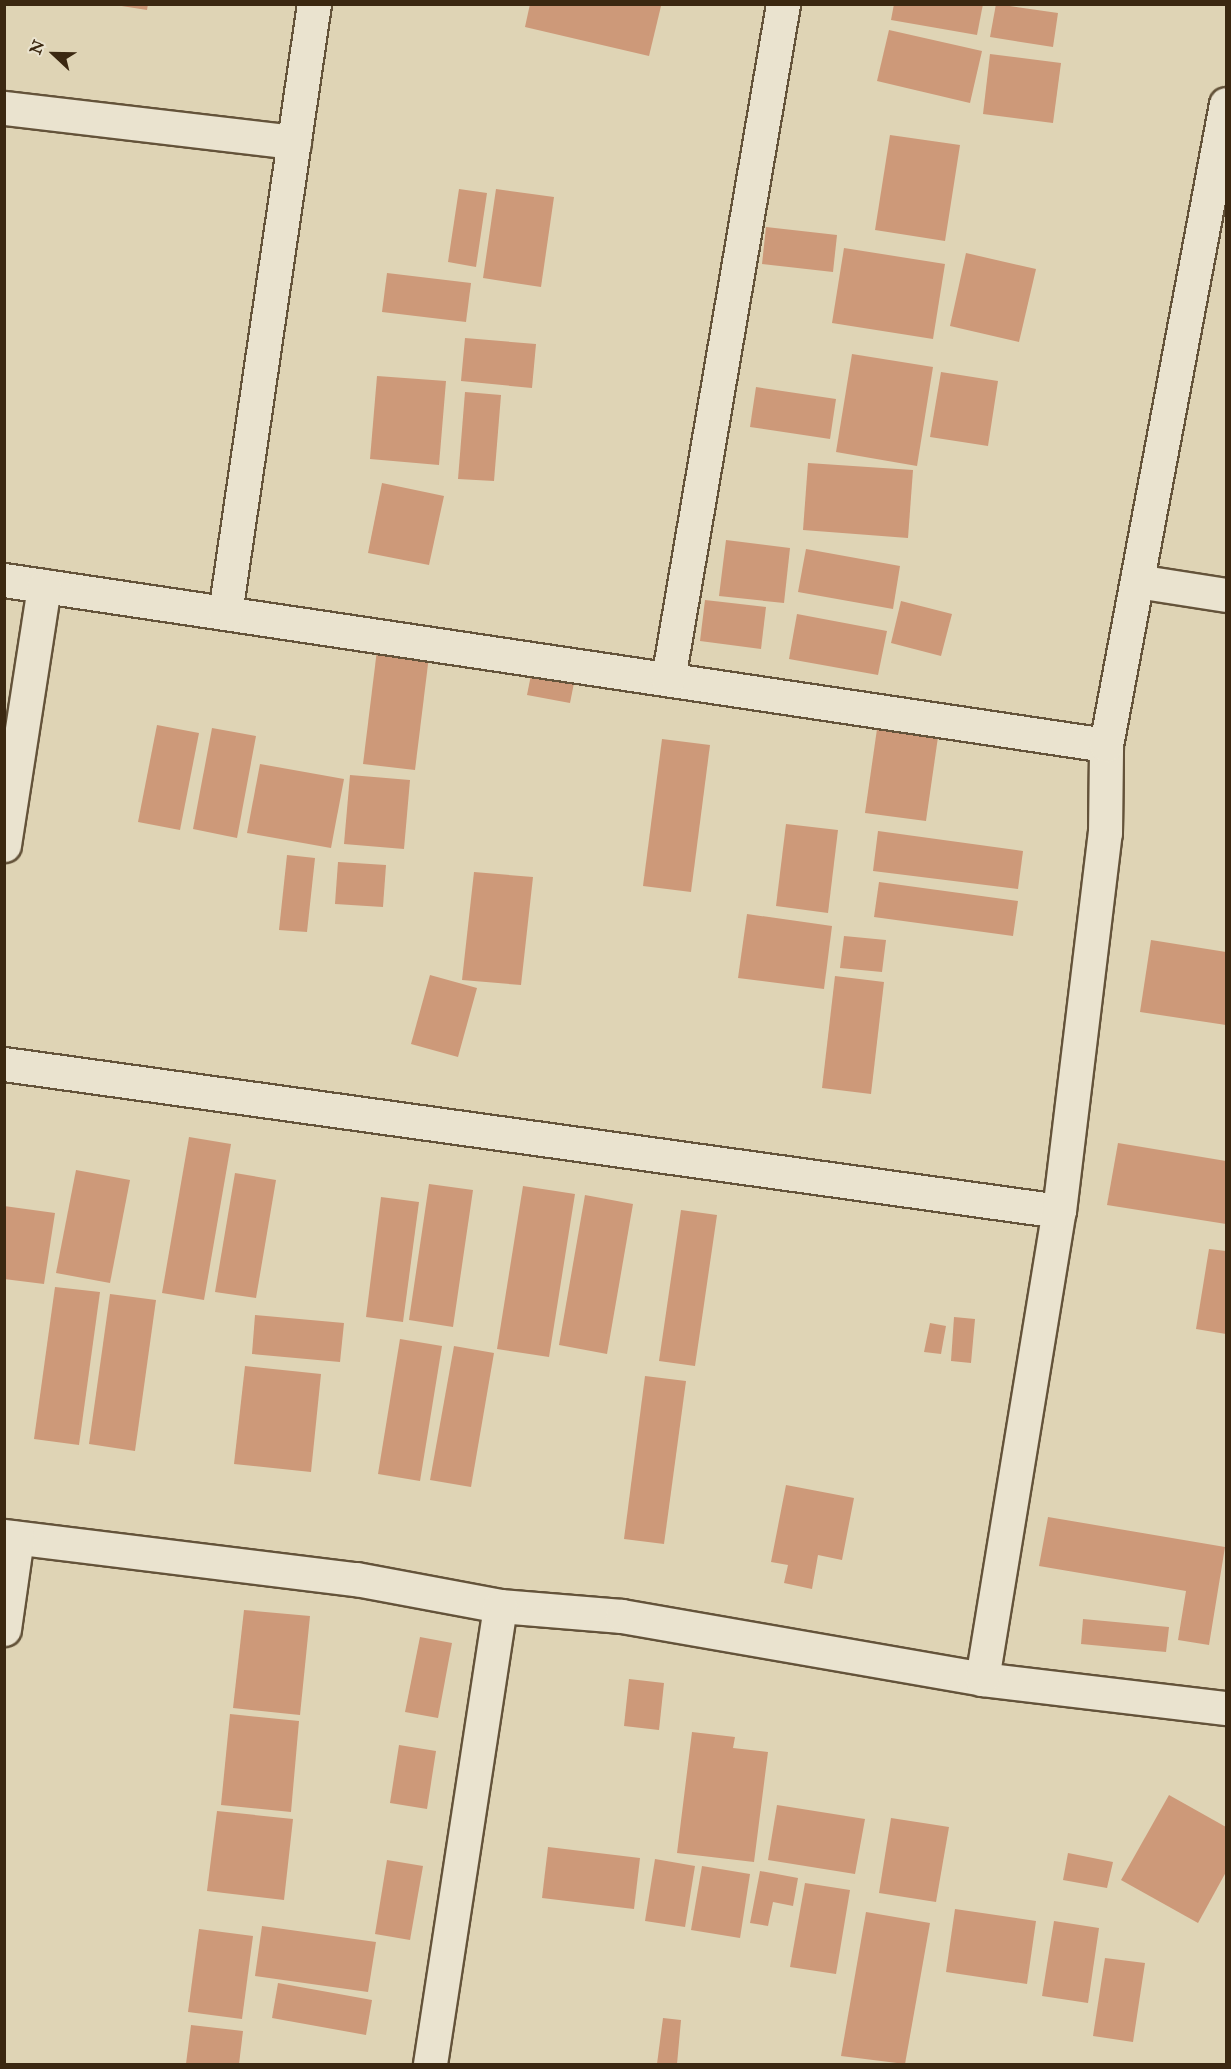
<!DOCTYPE html>
<style>
body{margin:0}
#map{position:relative;width:1231px;height:2069px;overflow:hidden;background:#dfd4b5;font-family:"IM FELL Great Primer",serif}
div>[style]{position:absolute}
.building>*{inset:0;background:#cd9979}
.roads{filter:drop-shadow(2px 0 #64533a) drop-shadow(-2px 0 #64533a) drop-shadow(0 2px #64533a) drop-shadow(0 -2px #64533a)}
.minor>*{height:33px;margin:-16.5px;padding:0 16.5px;transform-origin:16.5px;border-radius:16.5px;background:#eae3cf}
span{translate:-50% -50%;white-space:nowrap;text-align:center;line-height:1.15;-webkit-text-stroke:6px #eae3cf;paint-order:stroke}
.frame{position:absolute;inset:0;border:6px solid #3b2811;pointer-events:none}
.north{position:absolute;left:24px;top:24px;width:60px;height:60px;-webkit-text-stroke:4px #eae3cf;paint-order:stroke;rotate:292deg;font-size:16px;font-weight:700;line-height:24px;text-align:center;color:#3b2811}
.north::after{content:'';display:block;margin:auto;width:21px;height:27px;background:#3b2811;clip-path:polygon(50% 0,100% 100%,50% 72%,0 100%)}
</style>
<div id="map">
<div class="building">
<i style="clip-path:polygon(109px 4px,148px 4px,147px 10px)"></i>
<i style="clip-path:polygon(530px 4px,656px 4px,661px 6px,649px 56px,525px 27px)"></i>
<i style="clip-path:polygon(894px 4px,983px 4px,977px 35px,891px 20px)"></i>
<i style="clip-path:polygon(996px 4px,1058px 13px,1053px 47px,990px 37px)"></i>
<i style="clip-path:polygon(889px 30px,982px 51px,970px 103px,877px 81px)"></i>
<i style="clip-path:polygon(990px 54px,1061px 63px,1053px 123px,983px 114px)"></i>
<i style="clip-path:polygon(890px 135px,960px 145px,945px 241px,875px 230px)"></i>
<i style="clip-path:polygon(459px 189px,487px 193px,476px 267px,448px 262px)"></i>
<i style="clip-path:polygon(496px 189px,554px 197px,541px 287px,483px 278px)"></i>
<i style="clip-path:polygon(766px 227px,837px 235px,833px 272px,762px 264px)"></i>
<i style="clip-path:polygon(844px 248px,945px 264px,933px 339px,832px 323px)"></i>
<i style="clip-path:polygon(966px 253px,1036px 269px,1019px 342px,950px 326px)"></i>
<i style="clip-path:polygon(387px 273px,471px 283px,466px 322px,382px 312px)"></i>
<i style="clip-path:polygon(465px 338px,536px 344px,532px 388px,461px 381px)"></i>
<i style="clip-path:polygon(852px 354px,933px 367px,917px 466px,836px 452px)"></i>
<i style="clip-path:polygon(941px 372px,998px 381px,988px 446px,930px 437px)"></i>
<i style="clip-path:polygon(377px 376px,446px 381px,439px 465px,370px 459px)"></i>
<i style="clip-path:polygon(756px 387px,836px 399px,830px 439px,750px 427px)"></i>
<i style="clip-path:polygon(465px 392px,501px 395px,494px 481px,458px 479px)"></i>
<i style="clip-path:polygon(808px 463px,913px 470px,908px 538px,803px 530px)"></i>
<i style="clip-path:polygon(382px 483px,444px 496px,429px 565px,368px 553px)"></i>
<i style="clip-path:polygon(726px 540px,790px 548px,784px 603px,719px 596px)"></i>
<i style="clip-path:polygon(806px 549px,900px 566px,893px 609px,798px 592px)"></i>
<i style="clip-path:polygon(705px 600px,766px 607px,761px 649px,700px 641px)"></i>
<i style="clip-path:polygon(901px 601px,952px 614px,941px 656px,891px 643px)"></i>
<i style="clip-path:polygon(797px 614px,887px 631px,878px 675px,789px 659px)"></i>
<i style="clip-path:polygon(377px 650px,429px 656px,415px 770px,363px 764px)"></i>
<i style="clip-path:polygon(533px 665px,576px 673px,570px 703px,527px 695px)"></i>
<i style="clip-path:polygon(157px 725px,199px 733px,180px 830px,138px 822px)"></i>
<i style="clip-path:polygon(212px 728px,256px 736px,237px 838px,193px 829px)"></i>
<i style="clip-path:polygon(877px 729px,938px 737px,926px 821px,865px 813px)"></i>
<i style="clip-path:polygon(662px 739px,710px 745px,691px 892px,643px 886px)"></i>
<i style="clip-path:polygon(260px 764px,344px 779px,331px 848px,247px 833px)"></i>
<i style="clip-path:polygon(350px 775px,410px 780px,404px 849px,344px 844px)"></i>
<i style="clip-path:polygon(786px 824px,838px 830px,828px 913px,776px 906px)"></i>
<i style="clip-path:polygon(878px 831px,1023px 851px,1018px 889px,873px 871px)"></i>
<i style="clip-path:polygon(287px 855px,315px 858px,307px 932px,279px 930px)"></i>
<i style="clip-path:polygon(338px 862px,386px 865px,383px 907px,335px 904px)"></i>
<i style="clip-path:polygon(474px 872px,533px 877px,521px 985px,462px 980px)"></i>
<i style="clip-path:polygon(879px 882px,1018px 901px,1013px 936px,874px 917px)"></i>
<i style="clip-path:polygon(747px 914px,832px 926px,824px 989px,738px 978px)"></i>
<i style="clip-path:polygon(844px 936px,886px 940px,882px 972px,840px 968px)"></i>
<i style="clip-path:polygon(1151px 940px,1226px 952px,1226px 1025px,1140px 1012px)"></i>
<i style="clip-path:polygon(430px 975px,477px 988px,458px 1057px,411px 1044px)"></i>
<i style="clip-path:polygon(835px 976px,884px 982px,871px 1094px,822px 1088px)"></i>
<i style="clip-path:polygon(189px 1137px,231px 1144px,204px 1300px,162px 1293px)"></i>
<i style="clip-path:polygon(1118px 1143px,1226px 1161px,1226px 1224px,1107px 1205px)"></i>
<i style="clip-path:polygon(76px 1170px,130px 1180px,110px 1283px,56px 1273px)"></i>
<i style="clip-path:polygon(235px 1173px,276px 1180px,256px 1298px,215px 1292px)"></i>
<i style="clip-path:polygon(429px 1184px,473px 1190px,453px 1327px,409px 1320px)"></i>
<i style="clip-path:polygon(523px 1186px,575px 1194px,549px 1357px,497px 1349px)"></i>
<i style="clip-path:polygon(585px 1195px,633px 1204px,607px 1354px,559px 1345px)"></i>
<i style="clip-path:polygon(381px 1197px,419px 1202px,403px 1322px,366px 1317px)"></i>
<i style="clip-path:polygon(4px 1206px,55px 1213px,44px 1284px,4px 1279px)"></i>
<i style="clip-path:polygon(681px 1210px,717px 1215px,695px 1366px,659px 1361px)"></i>
<i style="clip-path:polygon(1209px 1249px,1226px 1251px,1226px 1334px,1196px 1329px)"></i>
<i style="clip-path:polygon(55px 1287px,100px 1292px,79px 1445px,34px 1439px)"></i>
<i style="clip-path:polygon(110px 1294px,156px 1300px,135px 1451px,89px 1444px)"></i>
<i style="clip-path:polygon(255px 1315px,344px 1323px,340px 1362px,252px 1354px)"></i>
<i style="clip-path:polygon(954px 1317px,975px 1319px,971px 1363px,951px 1361px)"></i>
<i style="clip-path:polygon(930px 1323px,946px 1326px,941px 1354px,924px 1352px)"></i>
<i style="clip-path:polygon(400px 1339px,442px 1346px,420px 1481px,378px 1474px)"></i>
<i style="clip-path:polygon(454px 1346px,494px 1353px,471px 1487px,430px 1480px)"></i>
<i style="clip-path:polygon(245px 1366px,321px 1374px,311px 1472px,234px 1464px)"></i>
<i style="clip-path:polygon(645px 1376px,686px 1381px,664px 1544px,624px 1539px)"></i>
<i style="clip-path:polygon(786px 1485px,854px 1498px,842px 1560px,818px 1555px,812px 1589px,784px 1583px,788px 1565px,771px 1562px)"></i>
<i style="clip-path:polygon(1048px 1517px,1225px 1547px,1209px 1645px,1178px 1640px,1186px 1591px,1039px 1566px)"></i>
<i style="clip-path:polygon(244px 1610px,310px 1616px,300px 1715px,233px 1708px)"></i>
<i style="clip-path:polygon(1083px 1619px,1169px 1627px,1166px 1652px,1081px 1644px)"></i>
<i style="clip-path:polygon(420px 1637px,452px 1643px,438px 1718px,405px 1712px)"></i>
<i style="clip-path:polygon(629px 1679px,664px 1683px,659px 1730px,624px 1726px)"></i>
<i style="clip-path:polygon(230px 1714px,299px 1721px,291px 1812px,221px 1805px)"></i>
<i style="clip-path:polygon(692px 1732px,735px 1737px,733px 1748px,768px 1752px,754px 1862px,677px 1853px)"></i>
<i style="clip-path:polygon(399px 1745px,436px 1751px,427px 1809px,390px 1803px)"></i>
<i style="clip-path:polygon(1169px 1795px,1226px 1827px,1226px 1872px,1198px 1923px,1121px 1880px)"></i>
<i style="clip-path:polygon(777px 1805px,865px 1819px,855px 1874px,768px 1860px)"></i>
<i style="clip-path:polygon(217px 1811px,293px 1819px,284px 1900px,207px 1891px)"></i>
<i style="clip-path:polygon(891px 1818px,949px 1827px,936px 1902px,879px 1893px)"></i>
<i style="clip-path:polygon(548px 1847px,640px 1858px,634px 1909px,542px 1898px)"></i>
<i style="clip-path:polygon(1068px 1853px,1113px 1862px,1107px 1888px,1063px 1880px)"></i>
<i style="clip-path:polygon(655px 1859px,695px 1866px,685px 1927px,645px 1921px)"></i>
<i style="clip-path:polygon(387px 1860px,423px 1866px,410px 1940px,375px 1934px)"></i>
<i style="clip-path:polygon(702px 1866px,750px 1874px,740px 1938px,691px 1930px)"></i>
<i style="clip-path:polygon(760px 1871px,798px 1878px,793px 1906px,773px 1902px,768px 1926px,750px 1923px)"></i>
<i style="clip-path:polygon(805px 1883px,850px 1890px,836px 1974px,790px 1967px)"></i>
<i style="clip-path:polygon(955px 1909px,1036px 1921px,1027px 1984px,946px 1972px)"></i>
<i style="clip-path:polygon(866px 1912px,930px 1923px,905px 2064px,841px 2056px)"></i>
<i style="clip-path:polygon(1054px 1921px,1099px 1928px,1088px 2003px,1042px 1996px)"></i>
<i style="clip-path:polygon(262px 1926px,376px 1942px,368px 1992px,255px 1976px)"></i>
<i style="clip-path:polygon(199px 1929px,253px 1936px,242px 2019px,188px 2012px)"></i>
<i style="clip-path:polygon(1105px 1958px,1145px 1963px,1133px 2042px,1093px 2036px)"></i>
<i style="clip-path:polygon(278px 1983px,372px 2000px,366px 2035px,272px 2018px)"></i>
<i style="clip-path:polygon(663px 2018px,681px 2020px,677px 2064px,657px 2064px)"></i>
<i style="clip-path:polygon(191px 2025px,243px 2031px,239px 2064px,186px 2064px)"></i>
</div>
<div class="roads">
<div class="minor">
<i style="left:4px;top:108px;width:292px;rotate:6.7deg"></i>
<i style="left:4px;top:580px;width:1114px;rotate:8.52deg"></i>
<i style="left:1137px;top:581px;width:90px;rotate:8.9deg"></i>
<i style="left:225px;top:613px;width:615px;rotate:-81.69deg"></i>
<i style="left:668px;top:679px;width:685px;rotate:-80.33deg"></i>
<i style="left:4px;top:845px;width:262px;rotate:-81.2deg"></i>
<i style="left:4px;top:1064px;width:1065px;rotate:7.93deg"></i>
<i style="left:4px;top:1536px;width:355px;rotate:7deg"></i>
<i style="left:356px;top:1579px;width:147px;rotate:10.6deg"></i>
<i style="left:500px;top:1606px;width:122px;rotate:4.7deg"></i>
<i style="left:622px;top:1616px;width:365px;rotate:9.9deg"></i>
<i style="left:982px;top:1679px;width:246px;rotate:6.8deg"></i>
<i style="left:4px;top:1629px;width:92px;rotate:-81.9deg"></i>
<i style="left:982px;top:1679px;width:474px;rotate:-80.7deg"></i>
<i style="left:1059px;top:1211px;width:381px;rotate:-83.1deg"></i>
<i style="left:1105px;top:833px;width:88px;rotate:-89.3deg"></i>
<i style="left:1106px;top:745px;width:652px;rotate:-79.4deg"></i>
<i style="left:430px;top:2064px;width:463px;rotate:-81.3deg"></i>
</div>
</div>
<div class="frame"></div>
<div class="north">N</div>
</div>
